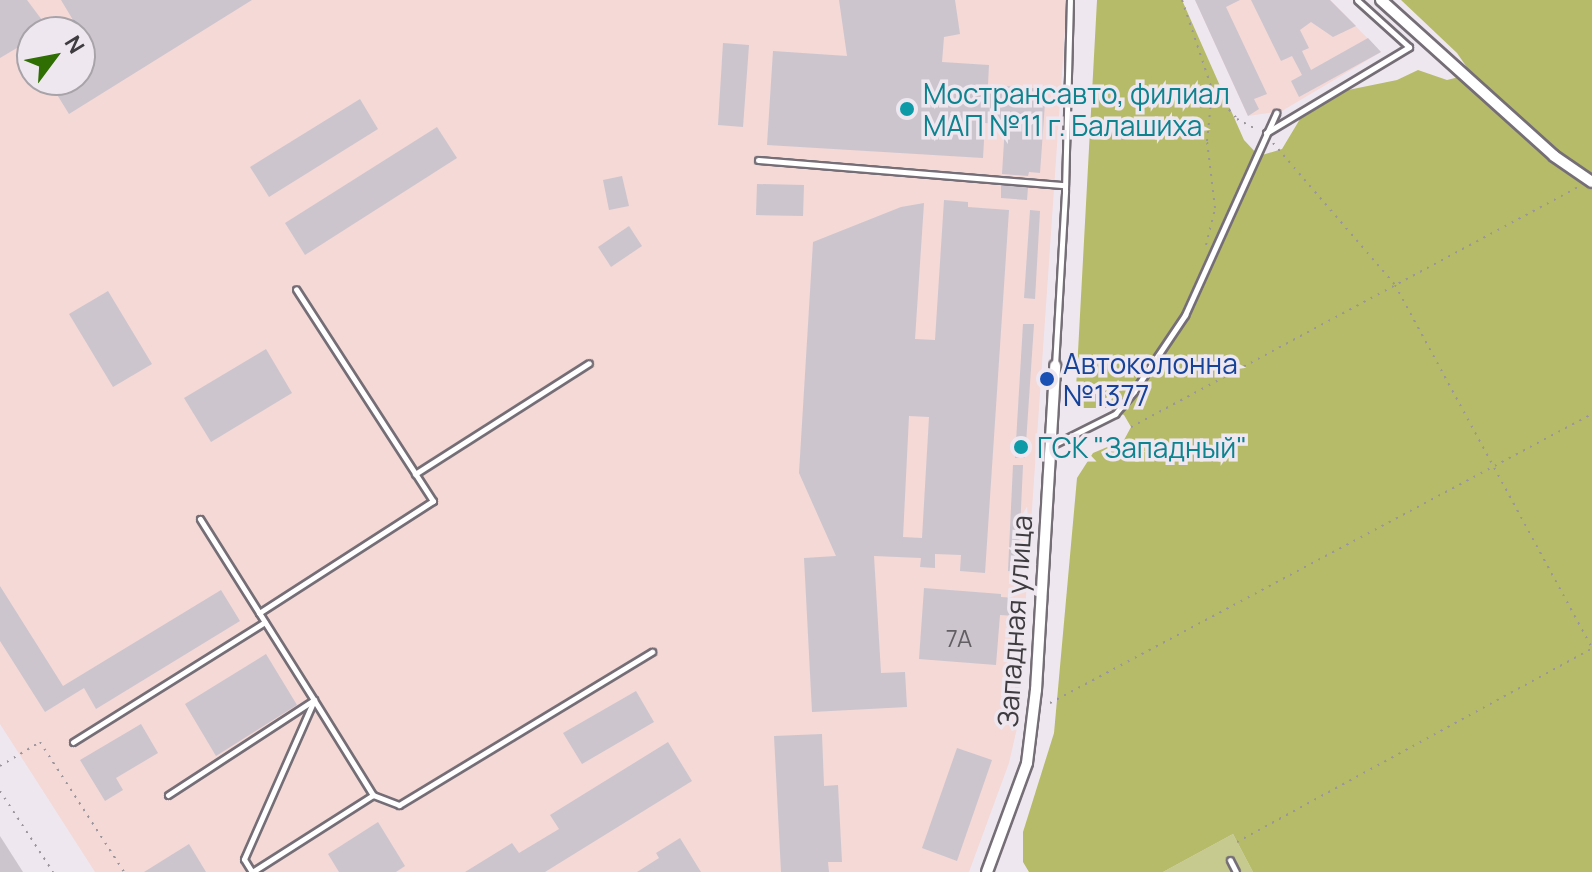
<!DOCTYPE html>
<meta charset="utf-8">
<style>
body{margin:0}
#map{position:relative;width:1592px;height:872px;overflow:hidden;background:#efe7f0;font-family:Manrope,sans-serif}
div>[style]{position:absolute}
.industrial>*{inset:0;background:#f4d9d6}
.green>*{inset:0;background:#c6ca8e}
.forest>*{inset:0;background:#b6bb6a}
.building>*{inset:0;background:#ccc5ce}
.path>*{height:2px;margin-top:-1px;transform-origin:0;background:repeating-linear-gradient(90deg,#9b959c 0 2px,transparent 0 8px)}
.roads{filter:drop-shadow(2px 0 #756e76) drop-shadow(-2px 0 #756e76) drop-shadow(0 2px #756e76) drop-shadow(0 -2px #756e76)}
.lane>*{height:5px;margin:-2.5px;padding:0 2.5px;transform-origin:2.5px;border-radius:2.5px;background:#fff}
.street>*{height:10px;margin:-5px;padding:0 5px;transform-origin:5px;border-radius:5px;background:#fff}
.dots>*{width:22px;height:22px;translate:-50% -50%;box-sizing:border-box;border:4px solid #efe7f0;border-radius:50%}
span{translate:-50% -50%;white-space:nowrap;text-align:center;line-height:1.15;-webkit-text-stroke:7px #efe7f0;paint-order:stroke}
.number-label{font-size:24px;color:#625e63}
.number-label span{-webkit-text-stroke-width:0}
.culture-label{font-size:28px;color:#0d838f}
.left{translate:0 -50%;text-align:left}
.transit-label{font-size:28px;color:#164399}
.street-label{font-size:28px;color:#3e3c3f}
.north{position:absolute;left:16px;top:16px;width:80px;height:80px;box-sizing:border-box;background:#efe7f0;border:2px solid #a8a3a9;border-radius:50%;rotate:58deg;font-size:22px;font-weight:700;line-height:32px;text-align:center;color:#3e3c3f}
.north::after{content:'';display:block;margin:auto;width:28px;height:36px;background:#2e6e02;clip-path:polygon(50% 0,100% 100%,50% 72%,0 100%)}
</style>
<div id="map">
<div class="industrial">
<i style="clip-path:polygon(evenodd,0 0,1067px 0,1017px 728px,1009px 763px,969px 872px,95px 872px,0 724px,0 0,32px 32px,80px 32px,80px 80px,32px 80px,32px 32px)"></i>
<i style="clip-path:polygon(1195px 0,1330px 0,1381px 52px,1282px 111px,1248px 116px)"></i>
</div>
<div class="green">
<i style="clip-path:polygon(1233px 834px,1253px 872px,1163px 872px)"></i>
</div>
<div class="forest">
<i style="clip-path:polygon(1097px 0,1182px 0,1244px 140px,1259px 156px,1282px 149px,1300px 119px,1348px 90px,1397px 80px,1418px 70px,1447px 80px,1463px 76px,1468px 69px,1457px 53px,1401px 0,1592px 0,1592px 872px,1253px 872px,1233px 834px,1163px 872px,1029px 872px,1023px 862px,1023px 832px,1054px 733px,1077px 478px,1093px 453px,1124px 440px,1131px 427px,1124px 415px,1108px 408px,1083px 408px,1076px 389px)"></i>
</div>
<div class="building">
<i style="clip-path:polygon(0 0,27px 0,51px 32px,32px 32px,32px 39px,0 58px)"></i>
<i style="clip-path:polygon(61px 0,252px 0,69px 114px,48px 80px,80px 80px,80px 56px,91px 50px)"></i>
<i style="clip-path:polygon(839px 0,955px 0,960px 34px,944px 37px,942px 62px,989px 65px,988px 85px,1046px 89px,1040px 173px,1029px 172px,1028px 176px,1002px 174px,1005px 125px,985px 123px,983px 158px,767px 145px,773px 51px,847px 56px)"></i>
<i style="clip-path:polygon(1195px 0,1240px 0,1226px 7px,1267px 94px,1254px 99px,1259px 109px,1248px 116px)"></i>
<i style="clip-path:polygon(1251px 0,1330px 0,1356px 26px,1333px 37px,1311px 22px,1300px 30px,1309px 48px,1302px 51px,1311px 70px,1368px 38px,1381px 52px,1299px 97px,1291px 81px,1302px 75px,1292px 56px,1281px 61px)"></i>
<i style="clip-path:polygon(723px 43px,749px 45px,743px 127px,718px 125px)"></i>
<i style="clip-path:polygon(360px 99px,378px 129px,269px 197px,250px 167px)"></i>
<i style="clip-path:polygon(437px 127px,457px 158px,305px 255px,285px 223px)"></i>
<i style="clip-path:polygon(622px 176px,629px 206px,609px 210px,603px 180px)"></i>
<i style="clip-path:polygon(757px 184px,804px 185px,803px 216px,756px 215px)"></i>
<i style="clip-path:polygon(1001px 185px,1028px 187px,1027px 200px,1001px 198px)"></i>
<i style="clip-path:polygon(evenodd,944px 200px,968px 202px,968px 207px,1009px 210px,985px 573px,960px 571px,961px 555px,935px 554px,935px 568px,920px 567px,921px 558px,874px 556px,881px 673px,905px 672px,907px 707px,812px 712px,804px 558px,836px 556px,799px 473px,813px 242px,901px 207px,924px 203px,915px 339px,935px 340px,944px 200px,909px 416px,929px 417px,922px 538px,903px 537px,909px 416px)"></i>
<i style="clip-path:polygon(1030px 210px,1040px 211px,1035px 299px,1024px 298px)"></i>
<i style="clip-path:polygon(629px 226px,642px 246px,611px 267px,598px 247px)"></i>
<i style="clip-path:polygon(108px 291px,152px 364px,113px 387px,69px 314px)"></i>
<i style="clip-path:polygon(1023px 324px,1034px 324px,1025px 458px,1015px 458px)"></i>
<i style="clip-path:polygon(266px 349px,292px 393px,211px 442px,184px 398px)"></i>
<i style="clip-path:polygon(1013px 465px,1023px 465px,1018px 572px,1008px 571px)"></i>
<i style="clip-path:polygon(0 586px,63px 686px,221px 590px,240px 621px,96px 709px,84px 688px,45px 712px,0 641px)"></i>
<i style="clip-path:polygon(924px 588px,1001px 594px,1001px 597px,1017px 598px,1016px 616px,1000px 615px,996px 665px,919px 659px)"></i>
<i style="clip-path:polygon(266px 654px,297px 705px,216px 756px,185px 704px)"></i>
<i style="clip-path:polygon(636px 691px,654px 722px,582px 764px,563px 733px)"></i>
<i style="clip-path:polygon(141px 724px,158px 753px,116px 778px,123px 790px,105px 801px,80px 760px)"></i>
<i style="clip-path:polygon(822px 734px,824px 786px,838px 785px,842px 862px,828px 862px,829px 872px,781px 872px,774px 736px)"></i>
<i style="clip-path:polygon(668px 742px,692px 781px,545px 872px,465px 872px,512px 843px,519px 853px,559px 829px,550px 815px)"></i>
<i style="clip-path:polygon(957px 748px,992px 760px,957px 861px,922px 848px)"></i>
<i style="clip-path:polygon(378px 822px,405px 866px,396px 872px,339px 872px,328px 854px)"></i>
<i style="clip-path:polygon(0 836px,23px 872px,0 872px)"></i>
<i style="clip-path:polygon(680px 838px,701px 872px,637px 872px,659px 858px,656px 853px)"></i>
<i style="clip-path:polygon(189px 844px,206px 872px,144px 872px)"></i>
</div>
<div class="path">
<i style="left:1182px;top:0;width:97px;rotate:71.4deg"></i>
<i style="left:1213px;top:92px;width:36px;rotate:48deg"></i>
<i style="left:1237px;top:119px;width:21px;rotate:28deg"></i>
<i style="left:1273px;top:143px;width:187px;rotate:49.3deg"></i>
<i style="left:1395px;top:285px;width:413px;rotate:61.5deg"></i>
<i style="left:1206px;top:245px;width:38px;rotate:-76deg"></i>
<i style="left:1215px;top:208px;width:67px;rotate:-96.8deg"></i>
<i style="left:1207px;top:141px;width:48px;rotate:-84.1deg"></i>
<i style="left:1131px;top:427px;width:507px;rotate:-28.23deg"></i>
<i style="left:1050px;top:703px;width:614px;rotate:-28.07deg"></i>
<i style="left:0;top:766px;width:47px;rotate:-31deg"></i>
<i style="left:40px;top:742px;width:155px;rotate:57.1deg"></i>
<i style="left:0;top:791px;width:97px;rotate:56.8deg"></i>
<i style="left:1237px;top:842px;width:403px;rotate:-28.6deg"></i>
</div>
<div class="roads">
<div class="lane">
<i style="left:1266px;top:133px;width:167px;rotate:-31deg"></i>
<i style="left:1409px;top:47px;width:70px;rotate:-137.9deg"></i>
<i style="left:758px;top:160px;width:308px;rotate:4.7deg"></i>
<i style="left:1055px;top:366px;width:176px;rotate:-86.7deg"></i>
<i style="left:1065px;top:190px;width:190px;rotate:-88.5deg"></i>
<i style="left:1051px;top:446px;width:72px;rotate:-26.6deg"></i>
<i style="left:1115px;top:414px;width:30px;rotate:-50deg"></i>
<i style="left:1134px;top:391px;width:92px;rotate:-56.1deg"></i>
<i style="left:1185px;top:315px;width:222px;rotate:-65.7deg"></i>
<i style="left:415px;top:474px;width:206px;rotate:-32.5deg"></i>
<i style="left:259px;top:613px;width:207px;rotate:-32.8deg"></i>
<i style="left:433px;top:501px;width:252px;rotate:-122.9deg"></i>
<i style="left:73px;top:742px;width:226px;rotate:-32deg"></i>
<i style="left:168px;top:795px;width:174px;rotate:-33.1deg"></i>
<i style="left:314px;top:700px;width:214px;rotate:-122.2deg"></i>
<i style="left:373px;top:795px;width:143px;rotate:147.5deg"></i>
<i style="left:252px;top:872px;width:15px;rotate:-122deg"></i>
<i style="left:244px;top:859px;width:174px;rotate:-66.2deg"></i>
<i style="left:314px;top:700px;width:112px;rotate:58.2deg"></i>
<i style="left:373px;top:795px;width:28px;rotate:21deg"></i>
<i style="left:399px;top:805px;width:296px;rotate:-31.2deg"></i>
<i style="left:1230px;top:860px;width:13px;rotate:63deg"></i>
</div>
<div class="street">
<i style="left:1381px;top:0;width:233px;rotate:42deg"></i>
<i style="left:1554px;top:156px;width:46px;rotate:34.4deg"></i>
<i style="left:987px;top:872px;width:116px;rotate:-69.8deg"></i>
<i style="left:1027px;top:763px;width:74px;rotate:-83deg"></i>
<i style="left:1036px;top:690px;width:325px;rotate:-86.6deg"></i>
</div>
</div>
<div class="dots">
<i style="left:907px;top:109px;background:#0f9aa8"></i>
<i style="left:1047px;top:379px;background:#1a4fb4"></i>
<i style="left:1021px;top:447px;background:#0f9aa8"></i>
</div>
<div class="number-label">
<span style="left:959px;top:638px">7А</span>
</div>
<div class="culture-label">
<span class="left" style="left:923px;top:109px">Мострансавто, филиал<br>МАП №11 г. Балашиха</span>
<span class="left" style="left:1037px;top:447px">ГСК "Западный"</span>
</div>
<div class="transit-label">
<span class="left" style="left:1063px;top:379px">Автоколонна<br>№1377</span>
</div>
<div class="street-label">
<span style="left:1014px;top:621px;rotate:-86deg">Западная улица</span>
</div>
<div class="north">N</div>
</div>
